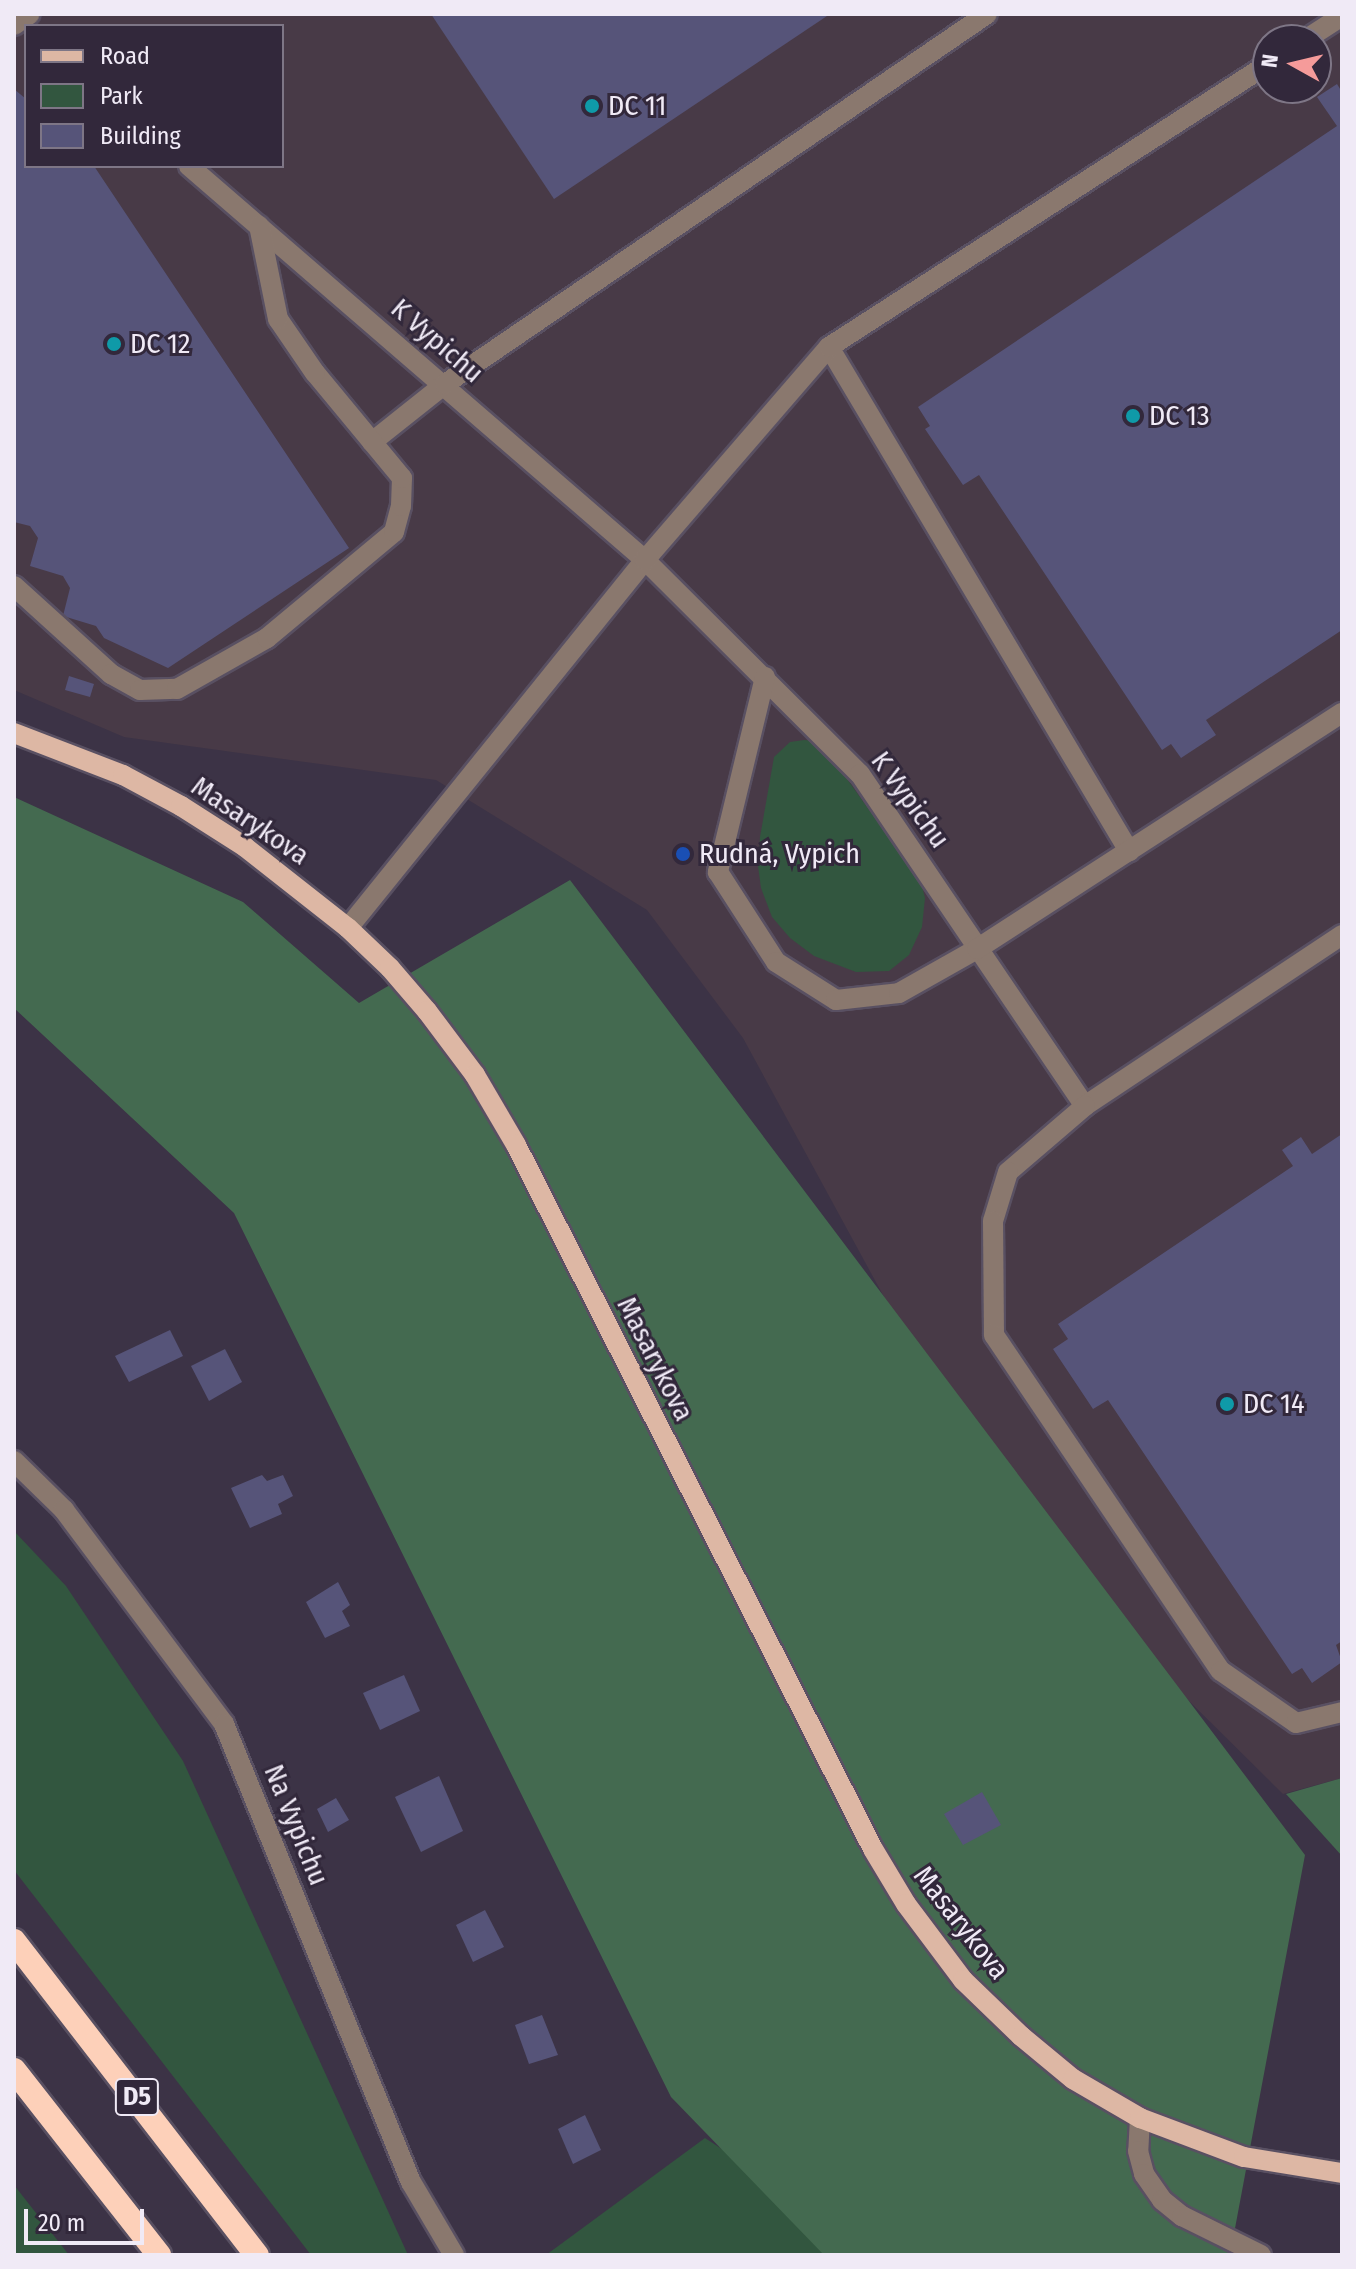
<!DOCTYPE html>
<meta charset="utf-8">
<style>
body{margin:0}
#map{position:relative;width:1356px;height:2269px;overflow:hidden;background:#3c3346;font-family:"Fira Sans Condensed",sans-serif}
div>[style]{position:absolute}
.industrial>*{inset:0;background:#483a47}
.green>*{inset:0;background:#32563f}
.forest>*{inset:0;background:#446a50}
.building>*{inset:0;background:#565479}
.roads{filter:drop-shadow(2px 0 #595062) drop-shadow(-2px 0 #595062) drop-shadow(0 2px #595062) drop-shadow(0 -2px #595062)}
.minor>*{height:20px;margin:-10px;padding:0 10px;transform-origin:10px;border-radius:10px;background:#8a786e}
.major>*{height:20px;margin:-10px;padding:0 10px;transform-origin:10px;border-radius:10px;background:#ddb7a4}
.highway>*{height:24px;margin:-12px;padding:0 12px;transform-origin:12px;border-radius:12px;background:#fdd0b9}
.dots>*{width:22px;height:22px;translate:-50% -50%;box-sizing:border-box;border:4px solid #32283b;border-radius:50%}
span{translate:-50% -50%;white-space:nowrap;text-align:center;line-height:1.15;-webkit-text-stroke:6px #32283b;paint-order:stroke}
.shield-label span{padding:2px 6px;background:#32283b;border:2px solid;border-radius:6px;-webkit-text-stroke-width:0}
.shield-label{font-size:26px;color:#f0eaf6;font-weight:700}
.poi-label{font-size:28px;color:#f0eaf6}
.left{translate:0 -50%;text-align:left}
.street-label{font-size:28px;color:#f0eaf6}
.frame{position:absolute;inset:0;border:16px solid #f0eaf6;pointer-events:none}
.legend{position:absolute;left:24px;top:24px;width:260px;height:144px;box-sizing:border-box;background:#32283b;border:2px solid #7e7686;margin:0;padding:10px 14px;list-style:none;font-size:24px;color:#f0eaf6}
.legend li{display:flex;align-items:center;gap:16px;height:40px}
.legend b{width:40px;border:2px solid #7e7686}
.north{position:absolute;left:1252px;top:24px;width:80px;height:80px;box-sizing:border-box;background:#32283b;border:2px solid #7e7686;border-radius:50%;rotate:278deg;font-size:22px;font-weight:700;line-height:32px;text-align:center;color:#f0eaf6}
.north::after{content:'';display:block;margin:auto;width:28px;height:36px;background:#f59b9a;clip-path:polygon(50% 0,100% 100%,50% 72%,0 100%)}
.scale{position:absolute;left:24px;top:2209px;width:120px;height:36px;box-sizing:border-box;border:4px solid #f0eaf6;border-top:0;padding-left:10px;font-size:24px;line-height:28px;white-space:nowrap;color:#f0eaf6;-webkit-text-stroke:6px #32283b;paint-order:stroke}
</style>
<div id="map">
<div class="industrial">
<i style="clip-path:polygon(evenodd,14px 14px,1342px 14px,1342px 1778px,1283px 1794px,1078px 1591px,969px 1453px,743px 1038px,647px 910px,436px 780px,124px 737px,14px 690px,14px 14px,26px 26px,282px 26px,282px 166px,26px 166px,26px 26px,14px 14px,1268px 40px,1316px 40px,1316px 88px,1268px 88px,1268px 40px)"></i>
</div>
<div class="green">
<i style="clip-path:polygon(804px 740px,816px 741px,824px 747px,921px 882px,925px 898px,922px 927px,909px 955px,889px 971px,856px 972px,814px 956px,790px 938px,772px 917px,761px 888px,758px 866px,760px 837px,774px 757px,790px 742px)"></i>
<i style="clip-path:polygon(14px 1531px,66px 1586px,183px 1761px,408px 2255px,311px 2255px,14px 1870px)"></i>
<i style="clip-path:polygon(705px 2138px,883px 2255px,546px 2255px)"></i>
<i style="clip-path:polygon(14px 2185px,69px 2255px,14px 2255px)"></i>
</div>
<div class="forest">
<i style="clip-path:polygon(14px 797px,243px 902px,359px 1003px,570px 880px,1305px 1855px,1230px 2255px,824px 2255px,671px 2097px,234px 1213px,14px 1008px)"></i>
<i style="clip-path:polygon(1342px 1778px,1342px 1856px,1286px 1794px)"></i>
</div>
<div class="building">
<i style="clip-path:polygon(431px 14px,830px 14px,554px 199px)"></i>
<i style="clip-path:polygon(1337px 84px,1342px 92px,1342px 630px,1206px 720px,1216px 735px,1181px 758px,1171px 744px,1162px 750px,979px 475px,963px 485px,925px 429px,930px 426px,918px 407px,1337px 126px,1317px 97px)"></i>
<i style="clip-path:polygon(14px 89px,26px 99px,26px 166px,94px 166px,349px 548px,168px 668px,104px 638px,96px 626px,63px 616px,70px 588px,63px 576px,30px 566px,38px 538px,30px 526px,14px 522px)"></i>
<i style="clip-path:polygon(69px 676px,94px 684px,90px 697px,65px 690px)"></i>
<i style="clip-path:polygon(1342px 1134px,1342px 1641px,1336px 1645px,1342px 1662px,1312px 1683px,1302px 1668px,1292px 1674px,1108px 1400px,1093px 1409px,1053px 1349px,1068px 1339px,1058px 1324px,1293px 1166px,1282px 1150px,1301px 1137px,1312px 1154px)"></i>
<i style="clip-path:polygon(170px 1330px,183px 1356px,129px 1382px,115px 1356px)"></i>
<i style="clip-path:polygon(225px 1349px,242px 1382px,209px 1401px,191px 1366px)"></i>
<i style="clip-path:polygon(262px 1475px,267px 1481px,283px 1475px,293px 1496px,278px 1504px,282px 1514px,250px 1528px,231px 1488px)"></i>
<i style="clip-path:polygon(338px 1582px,350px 1605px,342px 1611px,350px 1626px,325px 1638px,306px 1602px)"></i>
<i style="clip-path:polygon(404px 1675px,420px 1711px,380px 1730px,363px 1693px)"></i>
<i style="clip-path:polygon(439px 1776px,463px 1831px,421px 1852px,395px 1797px)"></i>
<i style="clip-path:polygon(982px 1792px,1001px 1825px,963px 1845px,944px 1814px)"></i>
<i style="clip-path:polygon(336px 1798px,349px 1820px,328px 1832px,317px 1809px)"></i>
<i style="clip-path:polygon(485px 1910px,504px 1947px,473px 1962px,456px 1925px)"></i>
<i style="clip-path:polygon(542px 2015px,558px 2055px,529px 2064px,515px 2025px)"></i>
<i style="clip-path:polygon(585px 2115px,601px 2150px,573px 2164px,558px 2129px)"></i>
</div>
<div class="roads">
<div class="minor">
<i style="left:14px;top:25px;width:19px;rotate:-35deg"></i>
<i style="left:1305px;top:40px;width:44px;rotate:-33deg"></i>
<i style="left:189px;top:166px;width:603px;rotate:40.83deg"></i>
<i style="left:645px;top:560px;width:303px;rotate:44.9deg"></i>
<i style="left:860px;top:774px;width:401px;rotate:55.9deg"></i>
<i style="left:829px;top:347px;width:587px;rotate:59.24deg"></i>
<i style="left:372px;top:442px;width:93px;rotate:-38.5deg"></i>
<i style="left:445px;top:384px;width:656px;rotate:-34.32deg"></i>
<i style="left:14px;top:586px;width:131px;rotate:42.2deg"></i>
<i style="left:111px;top:674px;width:33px;rotate:29deg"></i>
<i style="left:140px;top:690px;width:37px;rotate:-2deg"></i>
<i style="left:177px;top:689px;width:103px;rotate:-29.5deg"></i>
<i style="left:267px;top:638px;width:165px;rotate:-39.8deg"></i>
<i style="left:394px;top:532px;width:27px;rotate:-75deg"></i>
<i style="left:401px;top:506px;width:28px;rotate:-88deg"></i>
<i style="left:402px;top:478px;width:136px;rotate:-129.6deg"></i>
<i style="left:315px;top:373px;width:65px;rotate:-124.4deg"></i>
<i style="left:278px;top:319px;width:95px;rotate:-101.5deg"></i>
<i style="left:765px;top:677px;width:201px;rotate:103.6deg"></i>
<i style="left:718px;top:872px;width:107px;rotate:57.2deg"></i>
<i style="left:776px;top:962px;width:71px;rotate:32.3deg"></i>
<i style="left:836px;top:1000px;width:63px;rotate:-6.3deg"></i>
<i style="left:899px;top:993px;width:90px;rotate:-29.4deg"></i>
<i style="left:977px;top:949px;width:435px;rotate:-32.9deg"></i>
<i style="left:348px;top:928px;width:473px;rotate:-51.1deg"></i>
<i style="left:645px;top:560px;width:281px;rotate:-49.2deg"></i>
<i style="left:829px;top:347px;width:522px;rotate:-32.81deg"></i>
<i style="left:1342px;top:935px;width:309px;rotate:146.4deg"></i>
<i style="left:1085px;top:1106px;width:101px;rotate:139.4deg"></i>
<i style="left:1008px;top:1172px;width:51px;rotate:107deg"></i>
<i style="left:993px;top:1221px;width:114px;rotate:89.5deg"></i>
<i style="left:994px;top:1335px;width:405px;rotate:56deg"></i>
<i style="left:1221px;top:1671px;width:91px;rotate:34.7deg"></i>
<i style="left:1296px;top:1723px;width:47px;rotate:-13.4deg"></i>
<i style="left:14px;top:1461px;width:70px;rotate:44.4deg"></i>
<i style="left:64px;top:1510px;width:267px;rotate:53.2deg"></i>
<i style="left:224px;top:1724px;width:495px;rotate:67.8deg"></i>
<i style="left:411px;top:2182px;width:85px;rotate:59.5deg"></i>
<i style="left:1140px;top:2118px;width:33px;rotate:93deg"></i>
<i style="left:1138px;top:2151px;width:24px;rotate:75deg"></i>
<i style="left:1144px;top:2174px;width:32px;rotate:55deg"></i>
<i style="left:1162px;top:2200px;width:26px;rotate:39deg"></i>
<i style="left:1182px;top:2216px;width:88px;rotate:26.3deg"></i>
</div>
<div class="major">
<i style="left:14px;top:733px;width:117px;rotate:21.1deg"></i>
<i style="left:123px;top:775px;width:66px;rotate:28.1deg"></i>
<i style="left:181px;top:806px;width:76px;rotate:32.6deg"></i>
<i style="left:245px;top:847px;width:131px;rotate:38.2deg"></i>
<i style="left:348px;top:928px;width:58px;rotate:43.6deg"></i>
<i style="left:390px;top:968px;width:57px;rotate:49.3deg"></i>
<i style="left:427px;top:1011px;width:80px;rotate:53.1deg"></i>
<i style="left:475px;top:1075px;width:81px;rotate:59.6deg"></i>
<i style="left:516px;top:1145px;width:789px;rotate:63.11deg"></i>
<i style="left:873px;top:1849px;width:64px;rotate:59deg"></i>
<i style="left:906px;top:1904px;width:95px;rotate:53.1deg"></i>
<i style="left:963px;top:1980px;width:81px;rotate:44deg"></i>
<i style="left:1021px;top:2036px;width:67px;rotate:39.6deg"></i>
<i style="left:1073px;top:2079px;width:78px;rotate:30.2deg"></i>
<i style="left:1140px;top:2118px;width:111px;rotate:20.6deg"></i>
<i style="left:1244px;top:2157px;width:99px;rotate:9.3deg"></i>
</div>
<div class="highway">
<i style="left:14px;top:1941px;width:397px;rotate:52.3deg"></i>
<i style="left:14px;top:2070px;width:235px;rotate:51.9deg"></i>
</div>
</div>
<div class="dots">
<i style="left:592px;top:106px;background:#0f9aa8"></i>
<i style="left:114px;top:344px;background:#0f9aa8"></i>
<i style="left:1133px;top:416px;background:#0f9aa8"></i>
<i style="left:683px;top:854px;background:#1a4fb4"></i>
<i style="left:1227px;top:1404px;background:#0f9aa8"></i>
</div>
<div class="shield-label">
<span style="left:137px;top:2097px">D5</span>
</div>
<div class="poi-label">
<span class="left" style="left:608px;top:106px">DC 11</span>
<span class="left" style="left:130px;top:344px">DC 12</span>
<span class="left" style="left:1149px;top:416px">DC 13</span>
<span class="left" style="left:699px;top:854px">Rudná, Vypich</span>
<span class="left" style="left:1243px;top:1404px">DC 14</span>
</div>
<div class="street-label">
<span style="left:437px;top:341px;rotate:41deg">K Vypichu</span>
<span style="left:910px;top:800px;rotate:54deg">K Vypichu</span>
<span style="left:250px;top:821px;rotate:34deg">Masarykova</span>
<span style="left:655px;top:1359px;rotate:63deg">Masarykova</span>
<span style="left:296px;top:1825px;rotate:68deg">Na Vypichu</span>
<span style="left:961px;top:1923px;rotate:52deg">Masarykova</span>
</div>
<div class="frame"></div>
<ul class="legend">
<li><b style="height:10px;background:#ddb7a4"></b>Road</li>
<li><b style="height:22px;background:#32563f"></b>Park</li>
<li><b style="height:22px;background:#565479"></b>Building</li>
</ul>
<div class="north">N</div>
<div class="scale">20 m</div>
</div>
